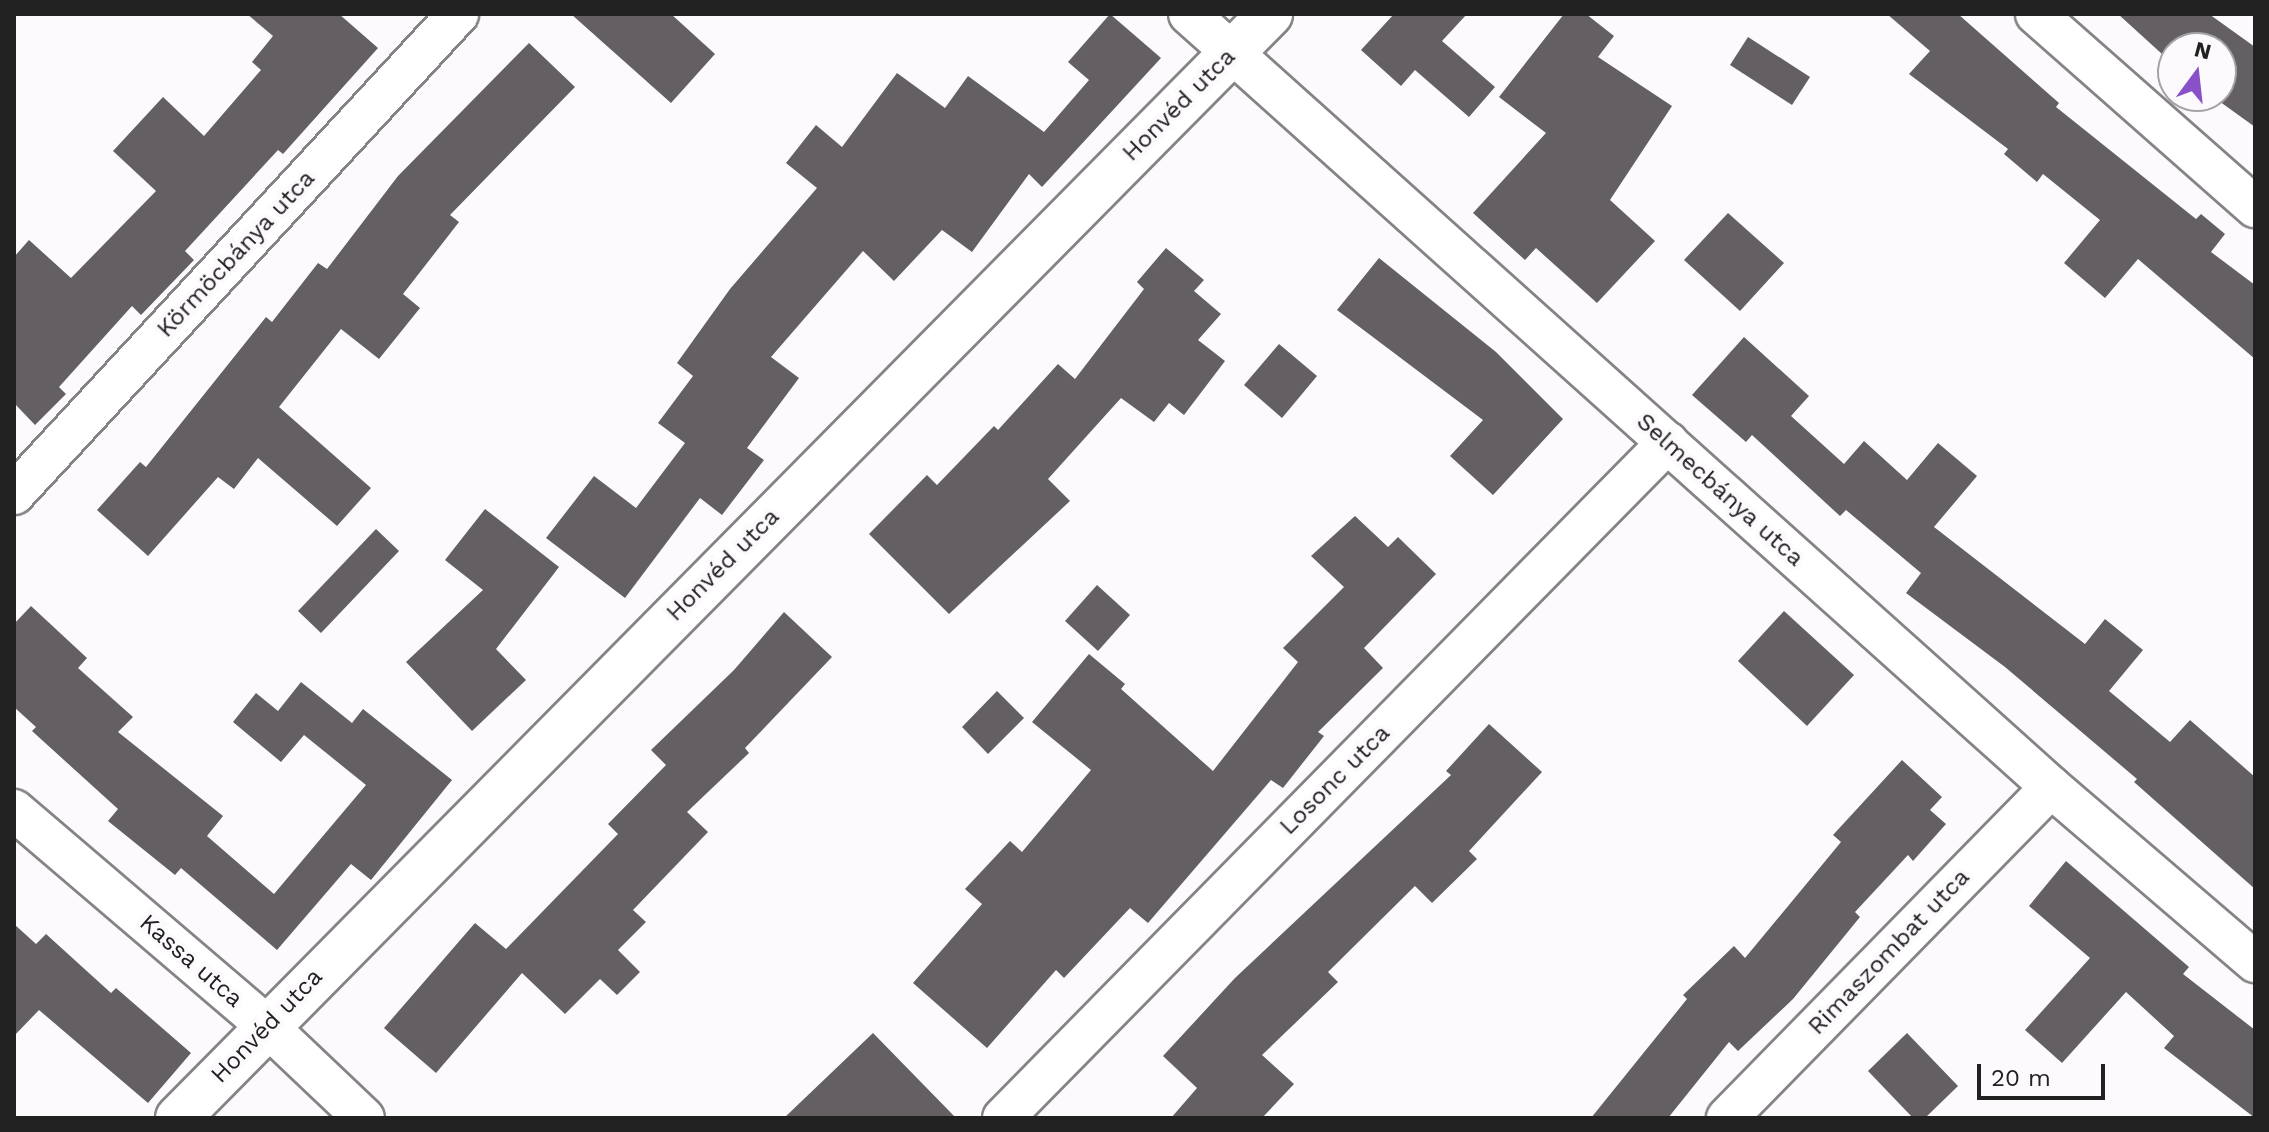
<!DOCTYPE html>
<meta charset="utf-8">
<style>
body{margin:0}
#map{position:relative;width:2269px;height:1132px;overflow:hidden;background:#fdfafd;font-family:"Work Sans",sans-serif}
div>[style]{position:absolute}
.building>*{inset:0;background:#635f62}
.roads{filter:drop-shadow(2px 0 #868386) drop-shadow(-2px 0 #868386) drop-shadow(0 2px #868386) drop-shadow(0 -2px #868386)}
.street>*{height:40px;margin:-20px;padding:0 20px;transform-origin:20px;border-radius:20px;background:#fff}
.secondary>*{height:44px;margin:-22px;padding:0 22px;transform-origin:22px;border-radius:22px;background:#fff}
span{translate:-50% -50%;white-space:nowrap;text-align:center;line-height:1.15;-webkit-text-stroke:8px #fdfafd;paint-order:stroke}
.street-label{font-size:24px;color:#222122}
.frame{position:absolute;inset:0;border:16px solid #222122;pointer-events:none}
.north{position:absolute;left:2157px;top:32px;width:80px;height:80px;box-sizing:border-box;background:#fdfafd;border:2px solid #a5a3a5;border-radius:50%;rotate:15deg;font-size:22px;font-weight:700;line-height:32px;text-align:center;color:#222122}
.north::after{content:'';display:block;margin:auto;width:28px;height:36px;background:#8951c8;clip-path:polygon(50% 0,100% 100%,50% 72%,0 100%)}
.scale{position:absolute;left:1977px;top:1064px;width:128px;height:36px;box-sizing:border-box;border:4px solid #222122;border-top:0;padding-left:10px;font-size:24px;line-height:28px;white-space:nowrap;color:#222122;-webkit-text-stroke:6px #fdfafd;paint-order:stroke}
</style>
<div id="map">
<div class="building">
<i style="clip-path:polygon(247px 14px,339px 14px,378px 48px,283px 154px,278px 150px,185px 251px,194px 260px,141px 315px,132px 306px,59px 387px,66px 394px,35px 425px,14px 403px,14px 257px,29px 240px,71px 278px,156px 191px,113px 151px,163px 97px,204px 136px,261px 70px,252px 62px,273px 36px)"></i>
<i style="clip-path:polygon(571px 14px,671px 14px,715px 54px,671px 103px)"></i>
<i style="clip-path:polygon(1110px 14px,1161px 58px,1042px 187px,1029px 174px,972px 252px,942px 230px,894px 281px,863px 251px,771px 357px,799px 378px,747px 448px,764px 460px,722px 515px,700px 498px,625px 598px,546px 538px,594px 476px,636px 508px,685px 443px,658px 423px,693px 376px,677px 363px,730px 289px,817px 188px,786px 163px,816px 125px,842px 147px,897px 73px,945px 108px,968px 76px,1044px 132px,1089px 80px,1068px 62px)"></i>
<i style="clip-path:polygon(1394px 14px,1467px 14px,1442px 41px,1495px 87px,1469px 117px,1415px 70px,1401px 86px,1361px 50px)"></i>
<i style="clip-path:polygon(1564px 14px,1586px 14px,1614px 36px,1598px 57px,1672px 106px,1610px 200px,1655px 241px,1597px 303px,1536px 248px,1525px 260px,1473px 213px,1546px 133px,1499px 97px)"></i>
<i style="clip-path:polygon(1887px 14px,1958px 14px,2059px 103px,2056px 107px,2196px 219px,2201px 214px,2225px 234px,2211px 252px,2255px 285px,2255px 359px,2138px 259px,2105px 298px,2064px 263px,2100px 220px,2043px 174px,2037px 182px,2004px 154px,2008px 149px,1909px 74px,1930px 51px)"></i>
<i style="clip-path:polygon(2118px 14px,2209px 14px,2255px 47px,2255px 127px,2212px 96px,2221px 96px,2221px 48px,2173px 48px,2173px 64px)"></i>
<i style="clip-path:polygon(1748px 37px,1810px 77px,1792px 105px,1730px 65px)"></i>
<i style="clip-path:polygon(529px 43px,575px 87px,450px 215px,459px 222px,403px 294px,420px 308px,379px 359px,341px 329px,279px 407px,371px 488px,337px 526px,258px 458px,234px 489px,218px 477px,148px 556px,97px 510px,140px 462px,146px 467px,266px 317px,272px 322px,318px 263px,327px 269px,398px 176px)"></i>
<i style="clip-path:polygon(1728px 213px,1784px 263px,1740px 311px,1684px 260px)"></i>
<i style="clip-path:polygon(1166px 248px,1204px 280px,1194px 291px,1221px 314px,1198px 340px,1225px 361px,1184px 415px,1169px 403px,1154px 422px,1121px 398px,1048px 479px,1070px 501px,949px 614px,869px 534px,927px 475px,937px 485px,994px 426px,998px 430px,1058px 364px,1075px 379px,1144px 289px,1137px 282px)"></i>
<i style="clip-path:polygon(1379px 258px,1496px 352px,1563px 419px,1493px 495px,1450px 456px,1483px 420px,1337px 310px)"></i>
<i style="clip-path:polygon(1744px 337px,1809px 396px,1791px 416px,1844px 464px,1864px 441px,1907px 480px,1938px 443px,1977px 476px,1934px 527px,2085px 644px,2105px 619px,2143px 650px,2109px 691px,2170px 742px,2190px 720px,2255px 777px,2255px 889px,2134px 782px,2137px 779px,2005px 667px,1906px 593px,1921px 573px,1846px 510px,1840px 516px,1752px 435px,1746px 442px,1692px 395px)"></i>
<i style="clip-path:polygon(1279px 344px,1317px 376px,1282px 418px,1244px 385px)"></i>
<i style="clip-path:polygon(485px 509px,559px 567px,496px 649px,526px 680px,472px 731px,406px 662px,483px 590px,445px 560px)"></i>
<i style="clip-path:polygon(1355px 516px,1388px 547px,1398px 537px,1436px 574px,1364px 648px,1383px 668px,1318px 732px,1324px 736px,1283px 788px,1271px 780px,1148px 923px,1130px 908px,1064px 978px,1056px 970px,987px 1048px,913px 983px,982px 904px,965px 889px,1010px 841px,1022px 852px,1091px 770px,1032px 722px,1089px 654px,1125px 684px,1121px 689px,1213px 771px,1298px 662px,1283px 648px,1344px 587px,1311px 556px)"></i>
<i style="clip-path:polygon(376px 529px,399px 551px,321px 633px,298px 611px)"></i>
<i style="clip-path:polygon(1097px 585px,1130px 615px,1098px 651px,1065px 621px)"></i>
<i style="clip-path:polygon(31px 606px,87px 658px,78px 668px,133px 717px,118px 732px,223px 816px,207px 836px,274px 894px,366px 785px,304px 735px,281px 762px,233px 722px,256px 693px,278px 711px,301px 682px,352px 723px,363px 709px,452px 780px,371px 880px,351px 864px,277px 950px,181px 868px,175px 875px,108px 821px,118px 809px,32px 731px,36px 727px,14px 707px,14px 624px)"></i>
<i style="clip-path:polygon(1784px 611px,1854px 675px,1807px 726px,1738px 661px)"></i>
<i style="clip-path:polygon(784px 612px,832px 657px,745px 748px,749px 753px,687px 812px,708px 832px,633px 910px,646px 922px,618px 950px,640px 972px,617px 995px,600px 979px,565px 1014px,522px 973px,436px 1073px,384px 1028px,475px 923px,506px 949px,618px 834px,608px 824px,666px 765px,651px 750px,734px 670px)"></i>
<i style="clip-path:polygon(997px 691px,1024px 718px,988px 754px,962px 727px)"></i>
<i style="clip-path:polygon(1489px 724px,1542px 772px,1469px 851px,1477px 859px,1432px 903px,1415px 886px,1328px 972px,1338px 982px,1262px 1055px,1294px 1084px,1262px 1118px,1171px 1118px,1197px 1088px,1163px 1056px,1235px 978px,1451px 775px,1446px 771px)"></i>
<i style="clip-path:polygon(1902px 760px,1942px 797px,1930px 810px,1946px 824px,1913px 861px,1908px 855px,1855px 912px,1860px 917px,1793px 999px,1738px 1051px,1729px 1042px,1668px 1118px,1591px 1118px,1687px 999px,1683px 995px,1734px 946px,1745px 958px,1841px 842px,1833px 835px)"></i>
<i style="clip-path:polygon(2066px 861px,2189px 967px,2183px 974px,2255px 1030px,2255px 1118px,2164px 1048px,2174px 1036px,2126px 992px,2062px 1063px,2025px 1030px,2090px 958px,2029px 906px)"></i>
<i style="clip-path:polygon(14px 924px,36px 944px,46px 934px,111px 993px,116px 988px,191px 1053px,148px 1103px,39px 1010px,14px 1036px)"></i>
<i style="clip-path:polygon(873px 1033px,956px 1118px,784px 1118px)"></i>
<i style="clip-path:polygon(1907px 1033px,1958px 1086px,1925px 1118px,1913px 1118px,1868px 1071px)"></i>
</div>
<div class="roads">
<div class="street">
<i style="left:1189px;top:14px;width:1158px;rotate:41.88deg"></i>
<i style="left:2051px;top:787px;width:269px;rotate:40.6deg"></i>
<i style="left:2036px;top:14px;width:292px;rotate:41.4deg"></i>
<i style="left:14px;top:494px;width:654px;rotate:-47.23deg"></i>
<i style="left:14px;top:810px;width:331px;rotate:40.5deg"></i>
<i style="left:266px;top:1025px;width:135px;rotate:43.5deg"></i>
<i style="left:1003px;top:1118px;width:948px;rotate:-45.47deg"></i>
<i style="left:1727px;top:1118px;width:463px;rotate:-45.6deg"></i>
</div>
<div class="secondary">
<i style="left:178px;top:1118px;width:1553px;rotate:-45.31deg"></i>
</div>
</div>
<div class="street-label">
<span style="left:1179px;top:105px;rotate:-45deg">Honvéd utca</span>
<span style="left:236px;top:254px;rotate:-47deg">Körmöcbánya utca</span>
<span style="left:1720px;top:490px;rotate:42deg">Selmecbánya utca</span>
<span style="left:723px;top:565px;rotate:-45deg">Honvéd utca</span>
<span style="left:1335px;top:780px;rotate:-45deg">Losonc utca</span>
<span style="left:1889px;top:952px;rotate:-46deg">Rimaszombat utca</span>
<span style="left:191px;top:961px;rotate:41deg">Kassa utca</span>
<span style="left:267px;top:1026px;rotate:-46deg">Honvéd utca</span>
</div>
<div class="frame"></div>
<div class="north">N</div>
<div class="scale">20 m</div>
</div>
